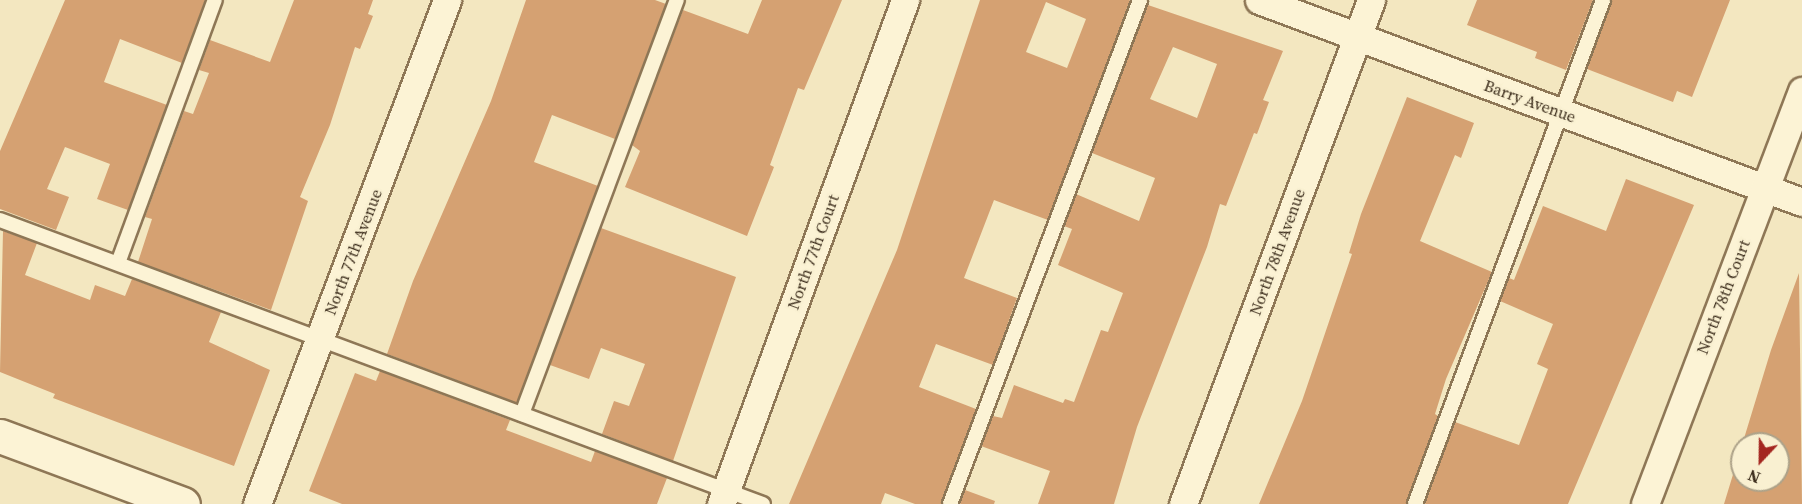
<!DOCTYPE html>
<style>
body{margin:0}
#map{position:relative;width:1802px;height:504px;overflow:hidden;background:#f3e7c0;font-family:"Source Serif 4",serif}
div>[style]{position:absolute}
.building>*{inset:0;background:#d5a172}
.roads{filter:drop-shadow(2px 0 #8e7756) drop-shadow(-2px 0 #8e7756) drop-shadow(0 2px #8e7756) drop-shadow(0 -2px #8e7756)}
.lane>*{height:14px;margin:-7px;padding:0 7px;transform-origin:7px;border-radius:7px;background:#fcf3d5}
.street>*{height:27px;margin:-13.5px;padding:0 13.5px;transform-origin:13.5px;border-radius:13.5px;background:#fcf3d5}
.secondary>*{height:33px;margin:-16.5px;padding:0 16.5px;transform-origin:16.5px;border-radius:16.5px;background:#fcf3d5}
span{translate:-50% -50%;white-space:nowrap;text-align:center;line-height:1.15;-webkit-text-stroke:4.5px #f9f0d1;paint-order:stroke}
.street-label{font-size:16px;color:#3c2d1c}
.north{position:absolute;left:1730px;top:432px;width:60px;height:60px;box-sizing:border-box;background:#f9f0d1;border:2px solid #ada289;border-radius:50%;rotate:202deg;font-size:16px;font-weight:700;line-height:24px;text-align:center;color:#3c2d1c}
.north::after{content:'';display:block;margin:auto;width:21px;height:27px;background:#a4261f;clip-path:polygon(50% 0,100% 100%,50% 72%,0 100%)}
</style>
<div id="map">
<div class="building">
<i style="clip-path:polygon(65px 0,205px 0,182px 63px,120px 39px,104px 82px,167px 105px,128px 210px,97px 199px,110px 164px,65px 147px,47px 189px,69px 197px,56px 230px,0 209px,0 151px)"></i>
<i style="clip-path:polygon(294px 0,373px 0,368px 14px,373px 16px,360px 49px,355px 47px,330px 125px,300px 197px,308px 201px,271px 310px,138px 262px,152px 219px,145px 217px,184px 111px,193px 114px,209px 73px,199px 70px,210px 40px,270px 62px)"></i>
<i style="clip-path:polygon(526px 0,655px 0,666px 4px,615px 139px,552px 115px,534px 162px,598px 186px,517px 403px,387px 354px,413px 281px,491px 101px)"></i>
<i style="clip-path:polygon(762px 0,842px 0,804px 90px,798px 88px,770px 165px,774px 167px,747px 236px,625px 187px,640px 151px,632px 145px,683px 10px,748px 34px)"></i>
<i style="clip-path:polygon(evenodd,980px 0,1130px 0,1048px 220px,994px 200px,964px 278px,1017px 298px,993px 365px,936px 344px,919px 387px,976px 409px,941px 504px,915px 504px,885px 493px,881px 504px,789px 504px,897px 250px,980px 0,1046px 2px,1086px 19px,1067px 68px,1026px 52px,1046px 2px)"></i>
<i style="clip-path:polygon(1477px 0,1593px 0,1566px 70px,1535px 58px,1537px 52px,1467px 25px)"></i>
<i style="clip-path:polygon(1612px 0,1730px 0,1692px 97px,1677px 91px,1673px 102px,1587px 69px)"></i>
<i style="clip-path:polygon(evenodd,1148px 5px,1283px 51px,1263px 100px,1269px 102px,1257px 134px,1254px 133px,1226px 206px,1220px 204px,1207px 247px,1137px 427px,1114px 504px,1038px 504px,1050px 471px,981px 446px,993px 416px,1002px 418px,1014px 385px,1063px 403px,1065px 399px,1074px 402px,1101px 330px,1108px 332px,1123px 293px,1058px 265px,1072px 229px,1064px 226px,1076px 194px,1139px 221px,1155px 178px,1092px 153px,1148px 5px,1173px 47px,1217px 64px,1197px 118px,1150px 99px,1173px 47px)"></i>
<i style="clip-path:polygon(1407px 97px,1474px 123px,1461px 158px,1455px 155px,1420px 241px,1492px 272px,1446px 379px,1435px 414px,1438px 416px,1406px 504px,1259px 504px,1302px 401px,1352px 254px,1349px 253px,1361px 214px)"></i>
<i style="clip-path:polygon(1626px 179px,1694px 205px,1568px 504px,1425px 504px,1455px 422px,1519px 445px,1548px 369px,1537px 364px,1553px 324px,1500px 301px,1509px 278px,1514px 280px,1543px 206px,1606px 231px)"></i>
<i style="clip-path:polygon(601px 228px,736px 277px,673px 461px,602px 434px,614px 401px,629px 406px,645px 364px,601px 348px,589px 379px,550px 365px)"></i>
<i style="clip-path:polygon(3px 231px,37px 243px,25px 275px,90px 300px,95px 285px,125px 296px,132px 279px,221px 312px,209px 342px,270px 370px,234px 466px,53px 398px,55px 394px,0 372px)"></i>
<i style="clip-path:polygon(evenodd,1799px 273px,1802px 504px,1724px 504px,1771px 350px,1799px 273px,1742px 444px,1778px 444px,1778px 480px,1742px 480px,1742px 444px)"></i>
<i style="clip-path:polygon(380px 371px,510px 420px,506px 430px,591px 462px,595px 451px,667px 478px,657px 504px,342px 504px,309px 491px,355px 373px,376px 381px)"></i>
<i style="clip-path:polygon(965px 490px,995px 501px,994px 504px,960px 504px)"></i>
</div>
<div class="roads">
<div class="lane">
<i style="left:0;top:220px;width:814px;rotate:20.42deg"></i>
<i style="left:118px;top:263px;width:280px;rotate:-69.8deg"></i>
<i style="left:522px;top:414px;width:442px;rotate:-69.5deg"></i>
<i style="left:950px;top:504px;width:539px;rotate:-69.34deg"></i>
<i style="left:1415px;top:504px;width:538px;rotate:-69.54deg"></i>
</div>
<div class="street">
<i style="left:1259px;top:0;width:579px;rotate:20.41deg"></i>
<i style="left:257px;top:504px;width:539px;rotate:-69.34deg"></i>
<i style="left:721px;top:504px;width:537px;rotate:-69.94deg"></i>
<i style="left:1183px;top:504px;width:538px;rotate:-69.54deg"></i>
<i style="left:1645px;top:504px;width:442px;rotate:-69.2deg"></i>
</div>
<div class="secondary">
<i style="left:0;top:436px;width:195px;rotate:20.4deg"></i>
</div>
</div>
<div class="street-label">
<span style="left:1530px;top:101px;rotate:20deg">Barry Avenue</span>
<span style="left:353px;top:252px;rotate:-69deg">North 77th Avenue</span>
<span style="left:813px;top:252px;rotate:-70deg">North 77th Court</span>
<span style="left:1277px;top:252px;rotate:-70deg">North 78th Avenue</span>
<span style="left:1723px;top:297px;rotate:-69deg">North 78th Court</span>
</div>
<div class="north">N</div>
</div>
